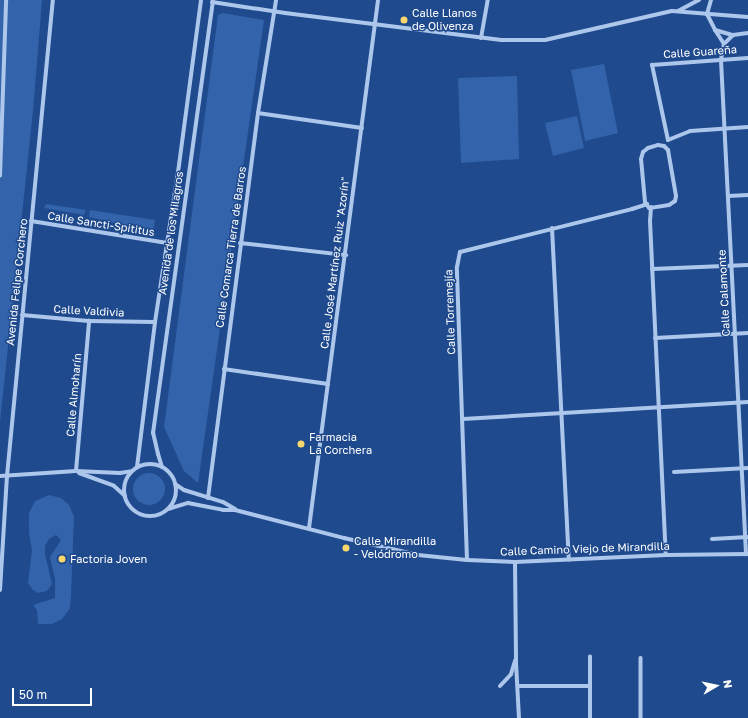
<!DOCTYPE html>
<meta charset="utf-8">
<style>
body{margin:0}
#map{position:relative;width:748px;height:718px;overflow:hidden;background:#1f4a8d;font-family:"Golos Text",sans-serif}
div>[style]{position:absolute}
.green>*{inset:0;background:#3363aa}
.round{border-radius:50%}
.pedestrian>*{height:3.5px;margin:-1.75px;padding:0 1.75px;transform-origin:1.75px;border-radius:1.75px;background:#adc7ec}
.minor>*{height:4px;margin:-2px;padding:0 2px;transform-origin:2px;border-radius:2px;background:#adc7ec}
.minor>.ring{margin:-2px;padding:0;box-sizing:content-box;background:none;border:4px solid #adc7ec;border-radius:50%}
.dots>*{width:11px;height:11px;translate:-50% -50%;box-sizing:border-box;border:2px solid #1f4a8d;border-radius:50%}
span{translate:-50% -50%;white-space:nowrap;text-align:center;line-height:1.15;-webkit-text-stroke:3px #1f4a8d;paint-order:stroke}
.poi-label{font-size:11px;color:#fff}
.left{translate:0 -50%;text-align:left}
.street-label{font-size:11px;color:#fff}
.north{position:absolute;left:696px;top:666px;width:40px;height:40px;-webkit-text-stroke:3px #1f4a8d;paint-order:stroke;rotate:81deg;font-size:11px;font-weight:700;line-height:16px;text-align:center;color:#fff}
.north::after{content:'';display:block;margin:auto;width:14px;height:18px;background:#fff;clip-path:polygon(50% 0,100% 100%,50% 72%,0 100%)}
.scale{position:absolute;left:12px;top:688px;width:80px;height:18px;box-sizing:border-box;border:2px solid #fff;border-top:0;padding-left:5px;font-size:12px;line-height:14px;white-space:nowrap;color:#fff;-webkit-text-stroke:3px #1f4a8d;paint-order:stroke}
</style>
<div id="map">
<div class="green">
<i style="clip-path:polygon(0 0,42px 0,33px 111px,0 422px)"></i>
<i style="clip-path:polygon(223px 13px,264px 20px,198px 483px,184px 471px,164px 427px,218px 15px)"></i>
<i style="clip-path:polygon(604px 64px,618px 133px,585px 141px,571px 70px)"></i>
<i style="clip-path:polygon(517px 76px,519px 159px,461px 163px,458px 78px)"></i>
<i style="clip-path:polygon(577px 116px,584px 148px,553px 156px,545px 123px)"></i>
<i style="clip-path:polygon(46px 204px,86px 210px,84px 215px,44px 208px)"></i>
<i style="clip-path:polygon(90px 210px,155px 220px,153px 232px,89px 217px)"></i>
<i class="round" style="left:133px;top:473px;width:32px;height:32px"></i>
<i style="clip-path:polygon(49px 495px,61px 498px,69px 505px,74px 517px,71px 595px,70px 608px,62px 619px,52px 624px,38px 624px,37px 610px,33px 605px,55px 598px,55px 579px,50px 557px,61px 540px,56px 535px,49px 539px,45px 546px,45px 554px,52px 584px,47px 591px,38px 593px,33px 590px,28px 583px,32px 550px,29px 533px,29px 513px,35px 501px)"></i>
</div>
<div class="pedestrian">
<i style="left:258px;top:113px;width:105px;rotate:8.2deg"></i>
<i style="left:0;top:176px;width:176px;rotate:-88deg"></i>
<i style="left:224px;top:369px;width:105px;rotate:8.2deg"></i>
<i style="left:641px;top:658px;width:60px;rotate:90deg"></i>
<i style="left:590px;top:686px;width:29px;rotate:-90deg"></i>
</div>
<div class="minor">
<i style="left:711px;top:0;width:15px;rotate:106deg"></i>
<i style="left:707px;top:14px;width:18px;rotate:63deg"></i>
<i style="left:715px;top:30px;width:19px;rotate:16deg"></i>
<i style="left:733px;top:35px;width:15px;rotate:-8deg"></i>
<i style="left:212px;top:2px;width:74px;rotate:8.6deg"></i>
<i style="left:285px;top:13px;width:218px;rotate:7.1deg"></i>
<i style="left:501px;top:40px;width:44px"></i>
<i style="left:545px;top:40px;width:130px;rotate:-12.9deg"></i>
<i style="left:672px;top:11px;width:76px;rotate:4.5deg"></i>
<i style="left:678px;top:11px;width:24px;rotate:-28deg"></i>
<i style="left:715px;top:30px;width:17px;rotate:57deg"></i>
<i style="left:733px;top:35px;width:13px;rotate:135deg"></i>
<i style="left:724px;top:44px;width:16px;rotate:101deg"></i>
<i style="left:721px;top:60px;width:495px;rotate:87.1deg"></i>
<i style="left:481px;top:38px;width:39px;rotate:-80deg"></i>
<i style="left:668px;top:140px;width:77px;rotate:-102deg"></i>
<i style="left:652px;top:65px;width:96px;rotate:-4.2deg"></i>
<i style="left:668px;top:140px;width:24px;rotate:-22deg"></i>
<i style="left:690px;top:131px;width:58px;rotate:-3.9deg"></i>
<i style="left:658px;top:145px;width:6px;rotate:9deg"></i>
<i style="left:664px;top:146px;width:6px;rotate:45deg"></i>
<i style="left:668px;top:150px;width:47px;rotate:80.1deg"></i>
<i style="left:676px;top:196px;width:5px;rotate:101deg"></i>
<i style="left:675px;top:201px;width:7px;rotate:146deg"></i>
<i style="left:669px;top:205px;width:20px;rotate:171deg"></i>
<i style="left:649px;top:208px;width:7px;rotate:-124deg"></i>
<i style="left:645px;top:202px;width:43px;rotate:-95.3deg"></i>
<i style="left:641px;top:159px;width:7px;rotate:-74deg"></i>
<i style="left:643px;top:152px;width:6px;rotate:-39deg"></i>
<i style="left:648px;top:148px;width:10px;rotate:-17deg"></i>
<i style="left:728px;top:196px;width:20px;rotate:-3deg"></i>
<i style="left:651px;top:207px;width:14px;rotate:94deg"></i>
<i style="left:650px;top:221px;width:334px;rotate:87.3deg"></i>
<i style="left:31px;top:221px;width:138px;rotate:9.2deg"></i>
<i style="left:552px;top:228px;width:332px;rotate:87.1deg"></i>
<i style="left:240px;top:243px;width:107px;rotate:6.5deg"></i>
<i style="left:652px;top:269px;width:96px;rotate:-2.4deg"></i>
<i style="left:22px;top:315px;width:67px;rotate:5.1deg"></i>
<i style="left:89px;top:321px;width:66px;rotate:0.9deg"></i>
<i style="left:655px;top:338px;width:93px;rotate:-3.1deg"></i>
<i style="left:463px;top:419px;width:286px;rotate:-3.4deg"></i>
<i class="ring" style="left:124px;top:464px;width:48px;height:48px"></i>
<i style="left:137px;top:467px;width:146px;rotate:-82.9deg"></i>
<i style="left:155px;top:322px;width:159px;rotate:-81.3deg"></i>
<i style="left:179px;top:165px;width:166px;rotate:-82.4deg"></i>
<i style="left:162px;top:467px;width:14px;rotate:-107deg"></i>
<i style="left:158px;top:454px;width:22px;rotate:-103deg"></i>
<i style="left:153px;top:433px;width:436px;rotate:-82.1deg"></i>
<i style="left:76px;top:471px;width:151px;rotate:-85deg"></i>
<i style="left:674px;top:472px;width:74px;rotate:-3.1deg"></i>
<i style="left:79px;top:473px;width:37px;rotate:20deg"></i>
<i style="left:114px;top:486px;width:15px;rotate:42deg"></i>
<i style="left:0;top:476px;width:76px;rotate:-3.8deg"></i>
<i style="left:76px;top:471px;width:44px;rotate:2.6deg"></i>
<i style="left:120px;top:473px;width:12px;rotate:-9deg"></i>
<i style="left:175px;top:484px;width:11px;rotate:34deg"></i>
<i style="left:184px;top:490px;width:41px;rotate:17.1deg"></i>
<i style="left:223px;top:502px;width:14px;rotate:30deg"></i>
<i style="left:208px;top:498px;width:388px;rotate:-82.6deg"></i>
<i style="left:258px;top:113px;width:114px;rotate:-80.9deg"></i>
<i style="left:168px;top:509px;width:21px;rotate:-17deg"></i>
<i style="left:188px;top:503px;width:36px;rotate:11deg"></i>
<i style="left:223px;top:510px;width:12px"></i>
<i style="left:235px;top:510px;width:113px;rotate:14.4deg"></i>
<i style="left:344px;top:538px;width:76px;rotate:12.9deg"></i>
<i style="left:418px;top:555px;width:49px;rotate:5.8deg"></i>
<i style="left:467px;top:560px;width:48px;rotate:2.4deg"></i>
<i style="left:515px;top:562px;width:151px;rotate:-2.7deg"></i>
<i style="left:666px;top:555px;width:82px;rotate:-0.7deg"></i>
<i style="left:309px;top:528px;width:532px;rotate:-82.55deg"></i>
<i style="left:712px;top:539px;width:36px;rotate:-3deg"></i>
<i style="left:467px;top:560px;width:293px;rotate:-92deg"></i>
<i style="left:457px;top:267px;width:15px;rotate:-79deg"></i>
<i style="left:460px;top:252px;width:177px;rotate:-14deg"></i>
<i style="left:632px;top:209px;width:16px;rotate:-18deg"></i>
<i style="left:515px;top:562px;width:101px;rotate:89.4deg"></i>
<i style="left:516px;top:663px;width:55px;rotate:86.9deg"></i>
<i style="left:0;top:590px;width:114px;rotate:-86.5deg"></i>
<i style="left:7px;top:476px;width:478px;rotate:-84.5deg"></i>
<i style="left:500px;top:686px;width:16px;rotate:-47deg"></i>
<i style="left:511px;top:674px;width:14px;rotate:-73deg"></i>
<i style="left:518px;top:686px;width:72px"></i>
<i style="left:590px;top:686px;width:32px;rotate:90deg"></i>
</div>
<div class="dots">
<i style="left:404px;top:20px;background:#fad86d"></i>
<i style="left:301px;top:444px;background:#fad86d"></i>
<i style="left:346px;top:548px;background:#fad86d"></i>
<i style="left:62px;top:559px;background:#fad86d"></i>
</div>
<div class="poi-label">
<span class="left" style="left:412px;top:20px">Calle Llanos<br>de Olivenza</span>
<span class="left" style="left:309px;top:444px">Farmacia<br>La Corchera</span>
<span class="left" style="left:354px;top:548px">Calle Mirandilla<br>- Velódromo</span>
<span class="left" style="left:70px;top:559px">Factoria Joven</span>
</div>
<div class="street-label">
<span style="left:700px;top:52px;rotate:-4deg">Calle Guareña</span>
<span style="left:101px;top:224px;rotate:9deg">Calle Sancti-Spititus</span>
<span style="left:171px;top:233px;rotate:-82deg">Avenida de los Milagros</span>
<span style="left:231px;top:247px;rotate:-82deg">Calle Comarca Tierra de Barros</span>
<span style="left:335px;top:263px;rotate:-83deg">Calle José Martínez Ruiz "Azorín"</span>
<span style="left:17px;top:282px;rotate:-84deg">Avenida Felipe Corchero</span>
<span style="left:724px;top:293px;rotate:-93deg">Calle Calamonte</span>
<span style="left:89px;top:311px;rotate:3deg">Calle Valdivia</span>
<span style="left:450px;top:312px;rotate:-92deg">Calle Torremejía</span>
<span style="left:74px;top:395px;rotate:-85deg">Calle Almoharín</span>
<span style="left:585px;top:549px;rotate:-2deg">Calle Camino Viejo de Mirandilla</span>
</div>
<div class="north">N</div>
<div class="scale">50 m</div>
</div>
